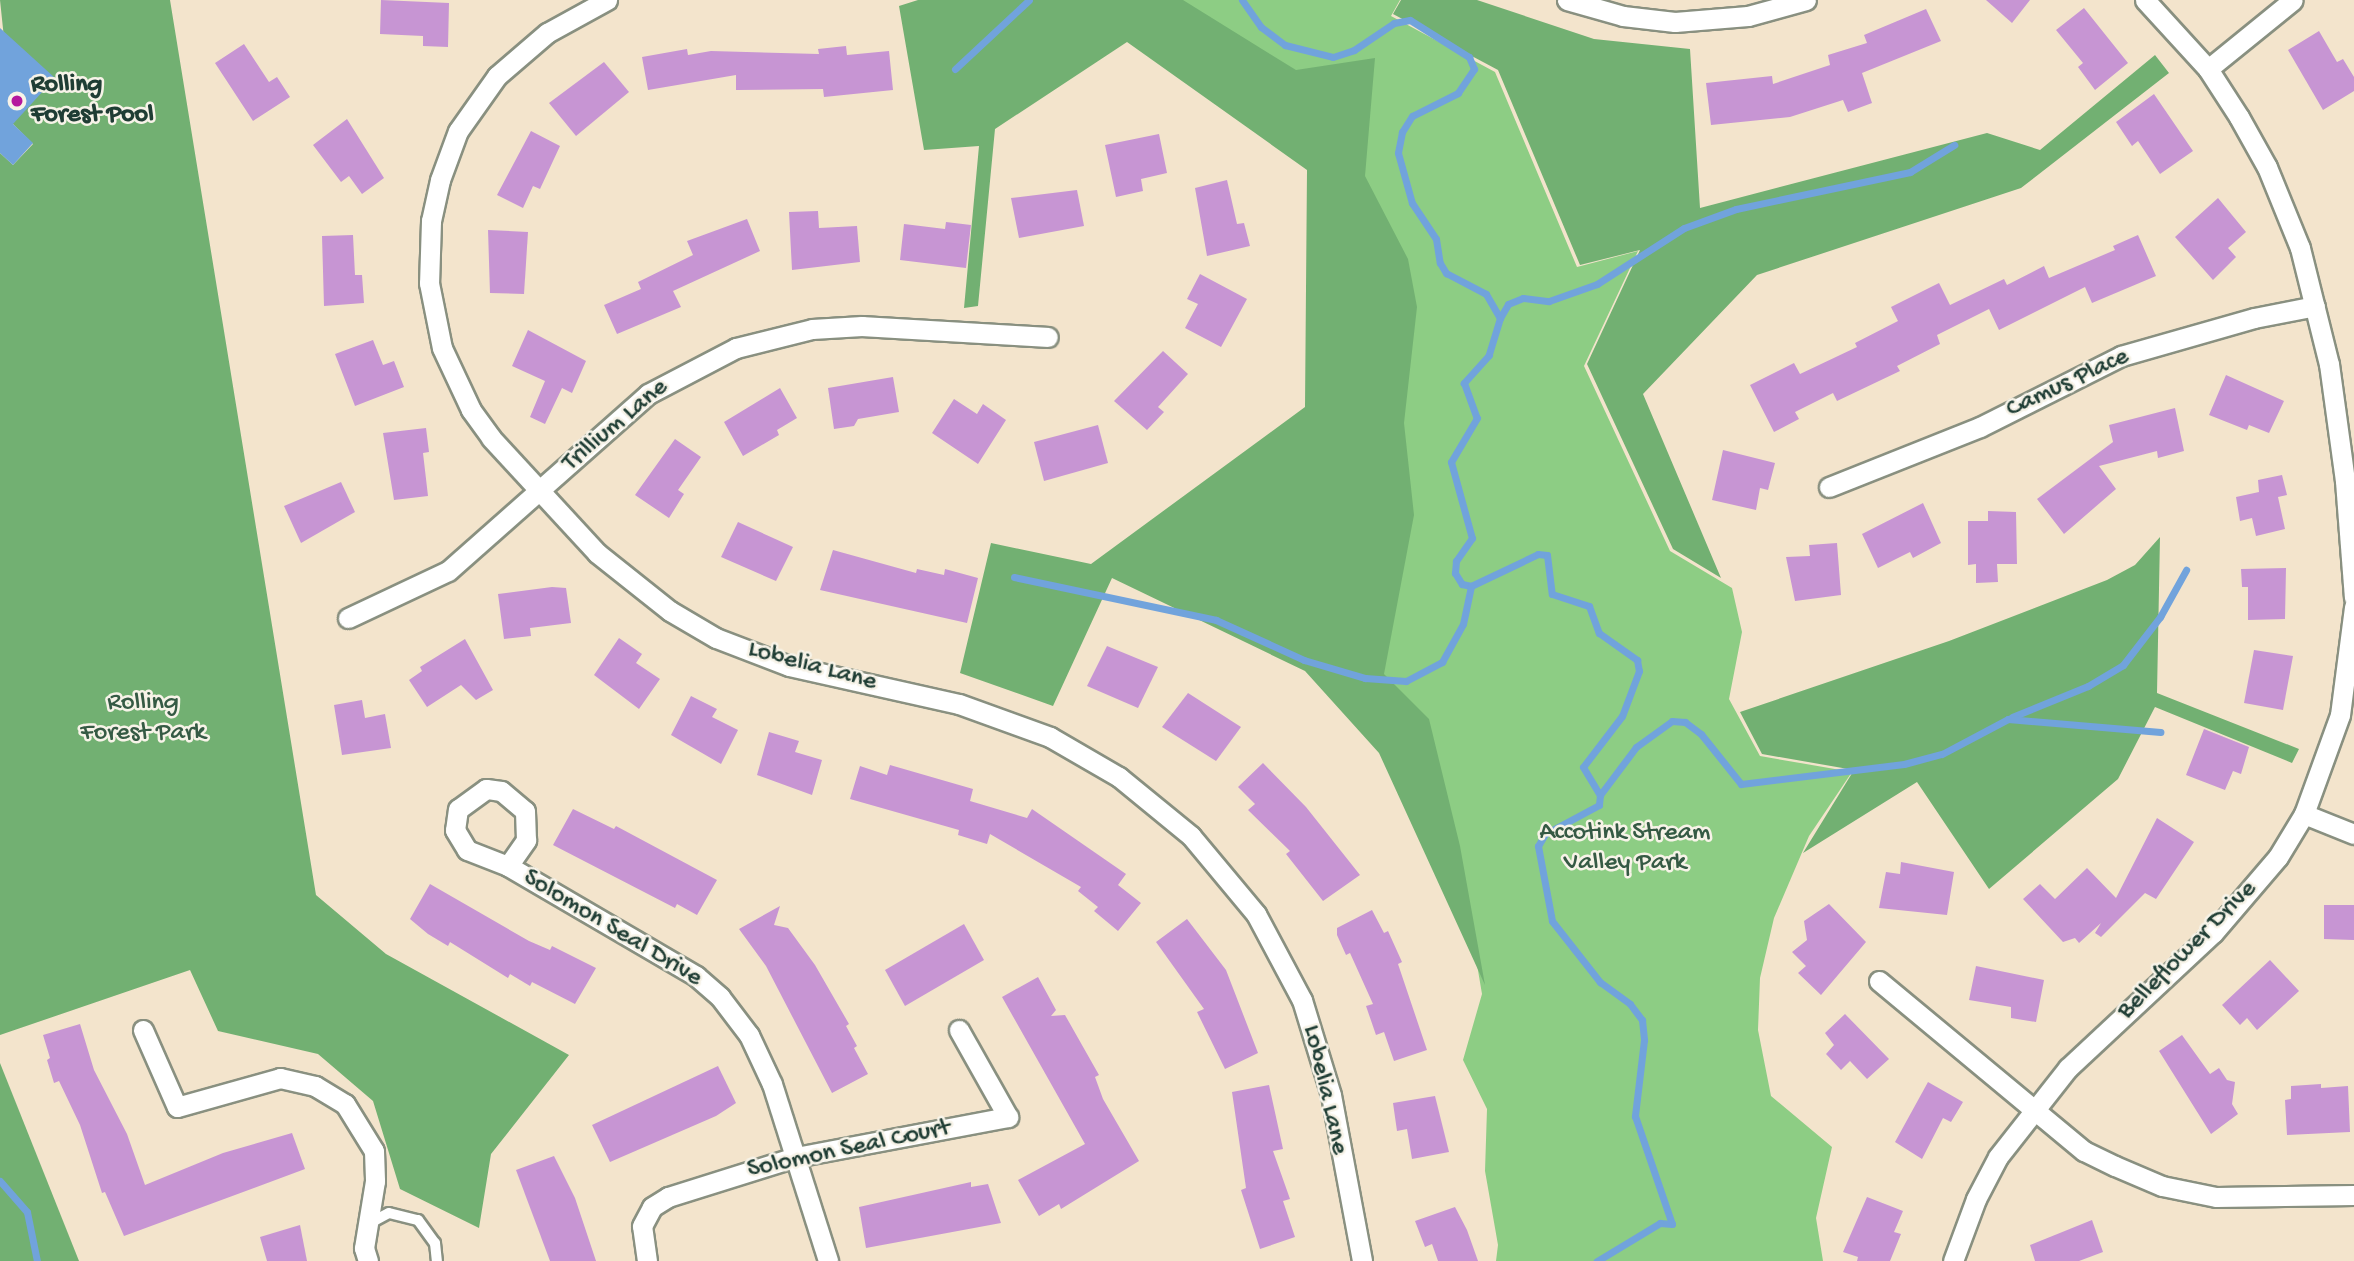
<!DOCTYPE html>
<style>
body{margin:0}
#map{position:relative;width:2354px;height:1261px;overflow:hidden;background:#f3e4cc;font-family:"Gochi Hand",sans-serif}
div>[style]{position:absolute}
.green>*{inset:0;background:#8dcd84}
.forest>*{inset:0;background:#72b072}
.water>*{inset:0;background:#71a3dc}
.stream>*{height:7px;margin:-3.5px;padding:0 3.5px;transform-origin:3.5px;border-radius:3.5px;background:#71a3dc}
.building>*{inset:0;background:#c795d3}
.roads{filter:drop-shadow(2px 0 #899080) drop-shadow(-2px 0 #899080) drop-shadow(0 2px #899080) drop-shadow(0 -2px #899080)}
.service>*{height:10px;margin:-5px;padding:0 5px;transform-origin:5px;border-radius:5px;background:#fff}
.minor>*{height:19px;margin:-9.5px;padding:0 9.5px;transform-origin:9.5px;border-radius:9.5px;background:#fff}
.dots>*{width:19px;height:19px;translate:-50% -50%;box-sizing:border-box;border:4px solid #f7f3e8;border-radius:50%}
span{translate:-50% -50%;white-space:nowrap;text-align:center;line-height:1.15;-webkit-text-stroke:5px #f7f3e8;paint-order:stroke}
.poi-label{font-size:26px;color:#1f3d34;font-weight:700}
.left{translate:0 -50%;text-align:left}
.street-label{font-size:26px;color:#1f3d34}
.park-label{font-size:26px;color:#355a44}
</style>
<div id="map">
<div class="green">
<i style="clip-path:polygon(1178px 0,1400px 0,1391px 16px,1495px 72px,1577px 267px,1638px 251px,1584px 366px,1670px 551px,1732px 588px,1742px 632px,1729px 699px,1760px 756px,1852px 772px,1809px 836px,1774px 918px,1760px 978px,1758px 1030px,1771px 1096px,1832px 1147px,1816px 1218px,1823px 1261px,1496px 1261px,1498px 1245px,1485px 1171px,1487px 1109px,1463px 1060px,1482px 994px,1461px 870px,1381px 676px,1293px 72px)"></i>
</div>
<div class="forest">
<i style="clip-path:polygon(0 0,170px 0,316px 895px,386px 954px,569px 1055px,491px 1154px,479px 1228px,400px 1189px,373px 1101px,318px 1054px,218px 1031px,190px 970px,0 1035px,0 153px,13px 165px,33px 144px,13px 124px)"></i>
<i style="clip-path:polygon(918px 0,1183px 0,1296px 70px,1375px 58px,1365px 176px,1408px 259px,1417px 307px,1404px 423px,1414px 515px,1384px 674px,1429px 719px,1460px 846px,1485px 985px,1379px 753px,1305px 671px,1112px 578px,1053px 706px,960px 673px,991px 543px,1091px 564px,1305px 407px,1307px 170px,1127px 42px,995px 129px,978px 306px,964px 308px,979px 146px,924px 150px,899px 6px)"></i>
<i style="clip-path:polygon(1401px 0,1477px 0,1594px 39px,1690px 49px,1700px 208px,1987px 133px,2040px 150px,2155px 55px,2169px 73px,2021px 188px,1757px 275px,1643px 394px,1721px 578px,1673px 549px,1587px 364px,1640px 250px,1580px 265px,1498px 70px,1393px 14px)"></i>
<i style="clip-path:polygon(2160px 537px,2157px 693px,2299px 749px,2292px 763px,2155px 707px,2118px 779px,1989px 889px,1917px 782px,1803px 853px,1854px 770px,1762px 754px,1740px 712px,1949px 641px,2107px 580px,2135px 565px)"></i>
<i style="clip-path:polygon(0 1063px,79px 1261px,0 1261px)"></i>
</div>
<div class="water">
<i style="clip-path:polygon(0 28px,55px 78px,13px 124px,33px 143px,13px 165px,0 153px)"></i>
</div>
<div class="stream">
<i style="left:1242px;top:0;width:33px;rotate:55deg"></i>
<i style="left:1261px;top:27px;width:30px;rotate:37deg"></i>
<i style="left:1285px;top:45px;width:49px;rotate:14deg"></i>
<i style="left:1333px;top:57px;width:22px;rotate:-18deg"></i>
<i style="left:1354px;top:50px;width:48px;rotate:-34deg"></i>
<i style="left:1394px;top:23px;width:16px;rotate:-11deg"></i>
<i style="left:1410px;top:20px;width:70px;rotate:32.1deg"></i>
<i style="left:1469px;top:57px;width:13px;rotate:67deg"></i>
<i style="left:1474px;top:69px;width:29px;rotate:124deg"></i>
<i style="left:1458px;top:93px;width:51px;rotate:153.4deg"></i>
<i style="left:1412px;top:116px;width:19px;rotate:122deg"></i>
<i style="left:1402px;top:132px;width:21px;rotate:101deg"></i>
<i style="left:1398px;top:153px;width:52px;rotate:74.4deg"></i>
<i style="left:1412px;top:203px;width:43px;rotate:56.3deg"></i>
<i style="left:1436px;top:239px;width:24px;rotate:81deg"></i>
<i style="left:1440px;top:263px;width:12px;rotate:59deg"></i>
<i style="left:1446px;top:273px;width:45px;rotate:27.7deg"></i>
<i style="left:1486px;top:294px;width:28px;rotate:60deg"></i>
<i style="left:1500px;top:318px;width:39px;rotate:107deg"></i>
<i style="left:1489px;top:355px;width:38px;rotate:132deg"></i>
<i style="left:1464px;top:383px;width:37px;rotate:70deg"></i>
<i style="left:1477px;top:418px;width:51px;rotate:120.6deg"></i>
<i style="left:1451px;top:462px;width:79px;rotate:74.6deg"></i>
<i style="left:1472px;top:538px;width:28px;rotate:125deg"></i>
<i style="left:1456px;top:561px;width:12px;rotate:95deg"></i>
<i style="left:1455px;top:573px;width:13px;rotate:58deg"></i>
<i style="left:1462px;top:584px;width:9px;rotate:13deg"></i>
<i style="left:1471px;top:586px;width:74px;rotate:-25.5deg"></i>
<i style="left:1538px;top:554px;width:9px;rotate:6deg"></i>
<i style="left:1547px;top:555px;width:39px;rotate:83deg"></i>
<i style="left:1552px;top:594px;width:39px;rotate:18deg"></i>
<i style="left:1589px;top:606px;width:29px;rotate:70deg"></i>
<i style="left:1599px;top:633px;width:47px;rotate:35.4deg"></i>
<i style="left:1637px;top:660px;width:11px;rotate:80deg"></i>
<i style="left:1639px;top:671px;width:48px;rotate:110.7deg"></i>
<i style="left:1622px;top:716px;width:64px;rotate:127.4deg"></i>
<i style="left:1583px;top:767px;width:33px;rotate:59deg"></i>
<i style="left:1600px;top:795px;width:10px;rotate:96deg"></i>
<i style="left:1599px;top:805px;width:61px;rotate:151.8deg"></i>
<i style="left:1545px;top:834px;width:14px;rotate:120deg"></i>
<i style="left:1538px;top:846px;width:76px;rotate:79.4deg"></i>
<i style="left:1552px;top:921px;width:78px;rotate:51.8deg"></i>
<i style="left:1600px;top:982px;width:37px;rotate:36deg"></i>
<i style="left:1630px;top:1004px;width:20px;rotate:53deg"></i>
<i style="left:1642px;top:1020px;width:20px;rotate:84deg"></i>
<i style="left:1644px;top:1040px;width:77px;rotate:96.8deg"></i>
<i style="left:1635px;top:1116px;width:114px;rotate:71.1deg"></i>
<i style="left:1672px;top:1224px;width:12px;rotate:-175deg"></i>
<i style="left:1660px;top:1223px;width:74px;rotate:148.9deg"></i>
<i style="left:955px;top:69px;width:101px;rotate:-43deg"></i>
<i style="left:1500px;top:318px;width:16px;rotate:-60deg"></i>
<i style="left:1508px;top:304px;width:16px;rotate:-22deg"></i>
<i style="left:1523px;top:298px;width:26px;rotate:7deg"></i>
<i style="left:1549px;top:301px;width:51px;rotate:-19.5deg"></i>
<i style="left:1597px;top:284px;width:103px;rotate:-32.8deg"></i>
<i style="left:1684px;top:228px;width:55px;rotate:-20.1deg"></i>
<i style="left:1736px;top:209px;width:178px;rotate:-12deg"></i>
<i style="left:1910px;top:172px;width:52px;rotate:-31.5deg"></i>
<i style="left:1014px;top:577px;width:207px;rotate:12deg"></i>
<i style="left:1216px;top:620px;width:97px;rotate:24.4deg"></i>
<i style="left:1304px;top:660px;width:64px;rotate:16.4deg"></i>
<i style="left:1365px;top:678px;width:41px;rotate:4.2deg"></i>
<i style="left:1406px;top:681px;width:41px;rotate:-27.8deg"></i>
<i style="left:1442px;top:662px;width:43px;rotate:-61.1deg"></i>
<i style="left:1463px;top:624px;width:39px;rotate:-78deg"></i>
<i style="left:2012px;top:717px;width:82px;rotate:-22.2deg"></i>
<i style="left:2088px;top:686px;width:41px;rotate:-31deg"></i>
<i style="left:2123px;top:665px;width:61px;rotate:-52.4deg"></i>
<i style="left:2160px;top:617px;width:54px;rotate:-61deg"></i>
<i style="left:1600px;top:795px;width:60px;rotate:-53.1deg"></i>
<i style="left:1636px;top:747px;width:44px;rotate:-35.8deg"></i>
<i style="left:1672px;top:721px;width:13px;rotate:4deg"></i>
<i style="left:1685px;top:722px;width:20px;rotate:37deg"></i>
<i style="left:1701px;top:734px;width:64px;rotate:51.3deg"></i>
<i style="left:1741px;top:784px;width:164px;rotate:-7deg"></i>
<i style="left:1904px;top:764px;width:39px;rotate:-15deg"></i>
<i style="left:1942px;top:754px;width:75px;rotate:-27.9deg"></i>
<i style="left:2008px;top:719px;width:153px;rotate:4.9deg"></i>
<i style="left:0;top:1181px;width:41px;rotate:48.9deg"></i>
<i style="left:27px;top:1212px;width:50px;rotate:78.5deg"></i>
</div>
<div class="building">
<i style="clip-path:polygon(381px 0,449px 3px,448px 47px,423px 46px,423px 36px,380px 34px)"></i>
<i style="clip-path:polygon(1986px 0,2030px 0,2012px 23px)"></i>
<i style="clip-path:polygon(2084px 8px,2128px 63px,2095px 90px,2078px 67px,2083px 63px,2056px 30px)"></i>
<i style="clip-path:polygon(1926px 9px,1941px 41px,1862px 73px,1872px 103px,1848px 112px,1843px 100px,1790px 117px,1711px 125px,1706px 83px,1772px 76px,1773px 84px,1830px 65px,1828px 55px,1867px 43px,1864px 35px)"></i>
<i style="clip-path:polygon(2319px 31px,2337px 62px,2343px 59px,2354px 77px,2354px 91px,2323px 110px,2288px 50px)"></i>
<i style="clip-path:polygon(244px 44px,269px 82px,277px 77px,290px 97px,253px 121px,215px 63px)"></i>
<i style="clip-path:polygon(846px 46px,847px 55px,889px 51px,893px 90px,824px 97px,823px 89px,736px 90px,736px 75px,648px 90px,642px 57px,687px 49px,688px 55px,711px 51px,819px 54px,818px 49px)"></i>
<i style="clip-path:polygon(604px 62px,629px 92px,576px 136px,549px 103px)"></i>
<i style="clip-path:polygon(2154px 94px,2193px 151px,2160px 174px,2138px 141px,2132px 146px,2116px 122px)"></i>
<i style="clip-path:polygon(347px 119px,384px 178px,362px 194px,349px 176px,341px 182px,313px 145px)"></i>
<i style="clip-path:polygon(531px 131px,560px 146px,540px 189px,533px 186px,523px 208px,497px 195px)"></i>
<i style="clip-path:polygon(1159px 134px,1167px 173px,1141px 179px,1143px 191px,1116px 197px,1105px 145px)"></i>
<i style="clip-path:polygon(1227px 180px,1237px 224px,1244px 223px,1250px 246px,1207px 256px,1195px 188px)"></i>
<i style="clip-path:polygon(1077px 190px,1084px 226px,1019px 238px,1011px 198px)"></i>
<i style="clip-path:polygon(2218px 198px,2246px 232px,2228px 248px,2236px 257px,2213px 280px,2175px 237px)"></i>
<i style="clip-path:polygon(818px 211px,819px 228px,857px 226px,860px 262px,792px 270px,789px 212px)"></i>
<i style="clip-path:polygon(747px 219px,760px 251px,673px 291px,681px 307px,617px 334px,604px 305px,641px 289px,638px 282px,693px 255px,687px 241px)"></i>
<i style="clip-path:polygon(946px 222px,971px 225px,966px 268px,900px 260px,904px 224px,945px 229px)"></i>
<i style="clip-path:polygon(488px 230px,528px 232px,524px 294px,490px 293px)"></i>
<i style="clip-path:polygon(353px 235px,355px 275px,362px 275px,364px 303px,324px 306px,322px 236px)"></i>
<i style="clip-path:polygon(2138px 235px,2156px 276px,2092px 303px,2085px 287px,1999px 330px,1989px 309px,1937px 335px,1940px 344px,1897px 366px,1900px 371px,1837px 401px,1833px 393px,1795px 412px,1799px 419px,1774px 432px,1750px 385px,1794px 363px,1800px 374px,1857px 347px,1855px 343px,1898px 321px,1891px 307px,1939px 283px,1950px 305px,2004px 279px,2007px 285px,2044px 266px,2049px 278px,2115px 250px,2113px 246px)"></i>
<i style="clip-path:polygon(1200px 274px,1247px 299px,1221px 347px,1185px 328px,1198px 304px,1187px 299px)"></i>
<i style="clip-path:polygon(528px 330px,586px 361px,572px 393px,562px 388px,545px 424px,530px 417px,545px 381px,512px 366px)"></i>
<i style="clip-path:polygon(373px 340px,383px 365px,394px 361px,404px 387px,355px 406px,335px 354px)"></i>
<i style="clip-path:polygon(1163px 351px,1188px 374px,1158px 407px,1164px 412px,1147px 430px,1114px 401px)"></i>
<i style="clip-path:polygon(2226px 375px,2284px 401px,2269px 433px,2249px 425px,2247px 430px,2209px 415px)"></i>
<i style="clip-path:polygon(893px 377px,899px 412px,858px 419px,854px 426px,834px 429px,828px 388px)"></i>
<i style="clip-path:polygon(780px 388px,797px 418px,777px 430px,779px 435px,743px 456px,724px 422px)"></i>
<i style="clip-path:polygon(954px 399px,977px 414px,983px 404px,1006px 420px,978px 464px,932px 433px)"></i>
<i style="clip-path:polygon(2175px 408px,2184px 451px,2158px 458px,2157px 451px,2099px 466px,2116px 489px,2064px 534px,2037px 499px,2113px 442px,2109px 425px)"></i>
<i style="clip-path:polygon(1098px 425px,1108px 463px,1044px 481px,1034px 442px)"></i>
<i style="clip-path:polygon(426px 428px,429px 452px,423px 453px,428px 496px,394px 500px,383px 433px)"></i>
<i style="clip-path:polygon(675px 439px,701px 457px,678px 490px,684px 494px,669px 518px,635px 495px)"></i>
<i style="clip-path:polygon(1723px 450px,1775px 463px,1768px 490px,1760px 488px,1756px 510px,1712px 500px)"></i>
<i style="clip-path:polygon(2282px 475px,2287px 495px,2278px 497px,2285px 529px,2256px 536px,2252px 518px,2240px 521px,2236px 497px,2259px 492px,2258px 480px)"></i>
<i style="clip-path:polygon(341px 482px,355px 512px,301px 543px,284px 506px)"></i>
<i style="clip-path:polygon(1923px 503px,1941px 543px,1913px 558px,1910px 552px,1878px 568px,1862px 534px)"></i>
<i style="clip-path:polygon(1988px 511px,2016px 512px,2017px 564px,1997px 564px,1998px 582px,1976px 583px,1976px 564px,1968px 565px,1968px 521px,1988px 521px)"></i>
<i style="clip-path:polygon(738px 522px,793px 547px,776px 581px,721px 557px)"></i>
<i style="clip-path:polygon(1837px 543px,1841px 595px,1795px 601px,1786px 557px,1810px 556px,1809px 545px)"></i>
<i style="clip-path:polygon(833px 550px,916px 573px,917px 569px,944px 575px,945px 569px,978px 578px,967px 623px,820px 590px)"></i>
<i style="clip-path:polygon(2286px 568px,2285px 619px,2248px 620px,2248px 587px,2242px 587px,2241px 569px)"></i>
<i style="clip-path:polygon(552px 587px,566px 588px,571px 623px,530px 628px,531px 636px,504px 639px,498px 594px)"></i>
<i style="clip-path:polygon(619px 638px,642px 654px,636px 663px,660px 679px,639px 709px,594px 675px)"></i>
<i style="clip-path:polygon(465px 639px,493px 690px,476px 700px,461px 685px,427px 707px,409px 680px,422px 671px,420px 667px)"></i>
<i style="clip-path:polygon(1107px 646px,1158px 667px,1138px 708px,1087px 686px)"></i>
<i style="clip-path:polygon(2254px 650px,2293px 656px,2283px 710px,2244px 703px)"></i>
<i style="clip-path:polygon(1188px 693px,1241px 727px,1216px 761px,1162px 727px)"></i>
<i style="clip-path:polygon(691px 696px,717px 709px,712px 717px,738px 730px,721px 764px,671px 735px)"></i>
<i style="clip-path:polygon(362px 700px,365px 718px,385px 714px,391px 748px,342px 755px,334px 705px)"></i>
<i style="clip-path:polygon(2204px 729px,2249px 747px,2241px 774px,2233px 771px,2225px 790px,2186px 775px)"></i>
<i style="clip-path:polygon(769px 732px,799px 741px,795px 752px,822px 760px,812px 795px,757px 775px)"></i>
<i style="clip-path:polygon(1263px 763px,1306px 807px,1360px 875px,1323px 901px,1286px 854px,1290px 851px,1248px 810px,1255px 804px,1238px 787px)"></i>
<i style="clip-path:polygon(890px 765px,973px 789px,970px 801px,1027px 818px,1032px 809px,1126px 874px,1118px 885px,1141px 903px,1118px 931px,1094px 911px,1098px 907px,1078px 891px,1081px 887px,990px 834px,987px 844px,958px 835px,959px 830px,850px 799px,860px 766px,887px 775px)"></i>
<i style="clip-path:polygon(573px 809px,614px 829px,616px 826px,717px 880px,697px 915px,677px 904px,675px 908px,553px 845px)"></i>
<i style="clip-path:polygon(2157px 818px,2194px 842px,2156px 899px,2145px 893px,2101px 937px,2095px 933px,2101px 923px,2079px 943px,2075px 938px,2063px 942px,2023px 899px,2040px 884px,2055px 899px,2087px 868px,2116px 898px)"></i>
<i style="clip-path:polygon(1901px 862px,1954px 872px,1947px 915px,1879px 908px,1886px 872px,1900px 874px)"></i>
<i style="clip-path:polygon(430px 884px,529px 941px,550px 950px,552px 946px,596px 968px,575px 1004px,532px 982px,530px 986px,510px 974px,508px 978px,450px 942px,448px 946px,428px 934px,410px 919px)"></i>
<i style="clip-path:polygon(1829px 904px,1866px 942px,1821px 995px,1798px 973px,1806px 966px,1792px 952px,1807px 940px,1804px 921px)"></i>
<i style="clip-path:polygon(2324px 905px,2354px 905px,2354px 940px,2324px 939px)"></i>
<i style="clip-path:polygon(780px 906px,774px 925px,788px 928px,815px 965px,849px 1024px,846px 1026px,857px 1046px,854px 1048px,868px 1074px,832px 1093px,766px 966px,739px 929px)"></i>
<i style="clip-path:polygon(1372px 910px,1384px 933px,1388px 931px,1402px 962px,1398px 964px,1427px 1050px,1394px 1061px,1384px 1032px,1376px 1035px,1366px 1006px,1373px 1004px,1350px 953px,1346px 955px,1337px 935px,1337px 928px)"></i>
<i style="clip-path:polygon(1187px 919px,1226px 970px,1258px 1053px,1225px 1069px,1197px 1012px,1204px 1009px,1156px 942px)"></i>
<i style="clip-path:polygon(964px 924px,984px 960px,905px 1006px,885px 970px)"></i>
<i style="clip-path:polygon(2270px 960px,2299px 991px,2257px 1030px,2247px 1018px,2240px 1025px,2222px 1005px)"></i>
<i style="clip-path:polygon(1976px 966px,2044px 980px,2036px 1022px,2011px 1018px,2011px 1007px,1969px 1000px)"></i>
<i style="clip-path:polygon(1038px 977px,1056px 1010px,1051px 1016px,1065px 1015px,1099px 1075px,1095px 1077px,1103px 1099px,1139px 1161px,1061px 1209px,1059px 1204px,1039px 1216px,1018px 1180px,1085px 1144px,1002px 997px)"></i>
<i style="clip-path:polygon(1845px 1014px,1889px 1059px,1867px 1079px,1850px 1061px,1841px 1070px,1826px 1054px,1834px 1045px,1825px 1033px)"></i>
<i style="clip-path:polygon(80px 1024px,94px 1070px,127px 1134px,145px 1185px,223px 1153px,292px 1133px,305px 1169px,124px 1236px,105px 1192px,102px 1193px,80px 1125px,59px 1081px,54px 1083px,47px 1060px,50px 1058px,43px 1035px)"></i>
<i style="clip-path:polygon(2182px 1035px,2210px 1074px,2219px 1068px,2227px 1080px,2235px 1082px,2232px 1104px,2238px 1114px,2211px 1134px,2159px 1051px)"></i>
<i style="clip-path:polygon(718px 1066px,736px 1103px,716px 1116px,610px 1162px,592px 1125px)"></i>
<i style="clip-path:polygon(1928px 1082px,1963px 1102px,1951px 1122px,1943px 1118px,1922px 1159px,1895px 1142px)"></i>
<i style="clip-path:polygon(2321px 1084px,2321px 1088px,2348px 1086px,2350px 1132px,2287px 1135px,2285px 1100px,2291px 1099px,2291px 1086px)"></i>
<i style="clip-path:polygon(1269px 1085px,1283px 1149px,1273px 1151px,1290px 1199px,1283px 1201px,1295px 1237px,1260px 1249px,1241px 1190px,1246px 1188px,1232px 1092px)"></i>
<i style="clip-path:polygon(1435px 1096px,1449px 1152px,1412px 1159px,1407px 1129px,1397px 1131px,1393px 1103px)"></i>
<i style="clip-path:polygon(554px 1156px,575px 1198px,596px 1261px,550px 1261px,516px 1170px)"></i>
<i style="clip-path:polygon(971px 1182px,971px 1187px,988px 1184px,1001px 1223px,866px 1248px,859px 1207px)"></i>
<i style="clip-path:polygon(1867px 1197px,1903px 1211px,1894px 1232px,1901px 1234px,1890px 1261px,1857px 1261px,1858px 1257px,1843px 1252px)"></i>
<i style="clip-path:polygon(1455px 1207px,1467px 1230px,1478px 1261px,1438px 1261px,1432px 1244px,1425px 1247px,1415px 1221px)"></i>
<i style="clip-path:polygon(2092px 1220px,2103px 1252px,2079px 1261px,2035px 1261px,2030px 1245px)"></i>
<i style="clip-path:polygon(300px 1225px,307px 1261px,267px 1261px,260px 1237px)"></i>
</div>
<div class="roads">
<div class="service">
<i style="left:370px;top:1223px;width:21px;rotate:-28deg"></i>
<i style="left:389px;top:1213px;width:30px;rotate:14deg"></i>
<i style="left:418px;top:1220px;width:29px;rotate:54deg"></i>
<i style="left:435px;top:1243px;width:18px;rotate:84deg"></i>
</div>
<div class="minor">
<i style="left:607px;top:0;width:68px;rotate:151.2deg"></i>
<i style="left:547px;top:33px;width:66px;rotate:139.3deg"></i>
<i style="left:497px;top:76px;width:67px;rotate:125.3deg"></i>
<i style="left:458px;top:131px;width:52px;rotate:110.2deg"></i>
<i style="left:440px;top:180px;width:42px;rotate:102.4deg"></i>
<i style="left:431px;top:221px;width:62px;rotate:91.8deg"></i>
<i style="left:429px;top:283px;width:66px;rotate:78.7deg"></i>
<i style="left:442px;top:348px;width:68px;rotate:64.9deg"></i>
<i style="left:471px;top:410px;width:34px;rotate:54deg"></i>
<i style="left:491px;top:438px;width:156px;rotate:47.3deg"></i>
<i style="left:597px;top:553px;width:93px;rotate:38.5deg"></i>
<i style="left:670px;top:611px;width:53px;rotate:30.4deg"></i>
<i style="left:716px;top:638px;width:78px;rotate:21deg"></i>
<i style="left:789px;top:666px;width:174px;rotate:12.6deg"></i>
<i style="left:959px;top:704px;width:97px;rotate:19.9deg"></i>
<i style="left:1050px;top:737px;width:80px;rotate:30.1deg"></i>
<i style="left:1119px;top:777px;width:93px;rotate:39.3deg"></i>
<i style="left:1191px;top:836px;width:102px;rotate:50.2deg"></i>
<i style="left:1256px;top:914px;width:98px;rotate:61.9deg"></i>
<i style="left:1302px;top:1000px;width:99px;rotate:73deg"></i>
<i style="left:1331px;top:1095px;width:169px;rotate:79.4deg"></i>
<i style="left:1567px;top:0;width:58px;rotate:15.9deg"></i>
<i style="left:1623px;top:16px;width:52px;rotate:6.6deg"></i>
<i style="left:1675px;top:22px;width:73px;rotate:-4.7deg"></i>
<i style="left:1748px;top:16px;width:60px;rotate:-15.4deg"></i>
<i style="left:2145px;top:0;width:93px;rotate:47.6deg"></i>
<i style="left:2208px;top:69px;width:57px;rotate:57.1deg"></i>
<i style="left:2239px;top:117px;width:57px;rotate:60.8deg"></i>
<i style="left:2267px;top:167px;width:87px;rotate:67.8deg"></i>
<i style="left:2300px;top:248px;width:120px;rotate:76deg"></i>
<i style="left:2329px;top:364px;width:118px;rotate:82.2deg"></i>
<i style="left:2345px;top:481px;width:117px;rotate:85.6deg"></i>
<i style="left:2208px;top:69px;width:109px;rotate:-39.1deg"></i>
<i style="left:1829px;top:487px;width:162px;rotate:-21.7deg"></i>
<i style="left:1980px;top:427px;width:158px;rotate:-26.7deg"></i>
<i style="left:2121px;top:356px;width:138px;rotate:-15.9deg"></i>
<i style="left:2254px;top:318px;width:62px;rotate:-11.1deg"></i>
<i style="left:348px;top:618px;width:110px;rotate:-25.2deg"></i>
<i style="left:448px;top:571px;width:267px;rotate:-41.5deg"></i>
<i style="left:648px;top:394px;width:99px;rotate:-27.6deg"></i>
<i style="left:736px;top:348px;width:78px;rotate:-14deg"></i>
<i style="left:812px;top:329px;width:50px;rotate:-3.4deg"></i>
<i style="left:862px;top:326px;width:186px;rotate:3.4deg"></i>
<i style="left:2304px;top:814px;width:54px;rotate:21.8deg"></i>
<i style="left:508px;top:866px;width:32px;rotate:-55deg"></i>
<i style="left:526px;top:840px;width:29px;rotate:-92deg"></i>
<i style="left:525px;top:811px;width:31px;rotate:-140deg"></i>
<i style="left:501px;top:791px;width:15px;rotate:-172deg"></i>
<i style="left:486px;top:789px;width:34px;rotate:144deg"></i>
<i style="left:458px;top:809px;width:21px;rotate:98deg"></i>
<i style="left:455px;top:830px;width:23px;rotate:59deg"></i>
<i style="left:467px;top:850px;width:44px;rotate:21.3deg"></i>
<i style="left:508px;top:866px;width:218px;rotate:30.3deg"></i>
<i style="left:696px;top:976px;width:32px;rotate:41deg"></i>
<i style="left:720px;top:997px;width:48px;rotate:52.7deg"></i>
<i style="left:749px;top:1035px;width:54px;rotate:64.9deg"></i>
<i style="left:772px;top:1084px;width:186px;rotate:72.4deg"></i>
<i style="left:1879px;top:981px;width:266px;rotate:39.7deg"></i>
<i style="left:2084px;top:1151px;width:34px;rotate:26deg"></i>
<i style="left:2115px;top:1166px;width:51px;rotate:23.1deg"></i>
<i style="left:2162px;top:1186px;width:55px;rotate:11.5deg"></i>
<i style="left:2216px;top:1197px;width:138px;rotate:-0.8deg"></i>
<i style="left:143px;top:1030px;width:84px;rotate:66.2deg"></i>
<i style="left:177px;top:1107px;width:107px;rotate:-15.7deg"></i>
<i style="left:280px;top:1078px;width:36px;rotate:13deg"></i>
<i style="left:315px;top:1086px;width:35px;rotate:31deg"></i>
<i style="left:345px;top:1104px;width:55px;rotate:58.3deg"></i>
<i style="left:374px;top:1151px;width:30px;rotate:88deg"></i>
<i style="left:375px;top:1181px;width:68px;rotate:99.3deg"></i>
<i style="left:364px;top:1248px;width:14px;rotate:73deg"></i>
<i style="left:647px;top:1261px;width:35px;rotate:-98deg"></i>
<i style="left:642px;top:1226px;width:21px;rotate:-62deg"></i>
<i style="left:652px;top:1207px;width:19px;rotate:-32deg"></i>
<i style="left:668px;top:1197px;width:134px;rotate:-17.4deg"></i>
<i style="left:796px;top:1157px;width:216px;rotate:-10.7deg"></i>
<i style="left:1008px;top:1117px;width:100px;rotate:-119.4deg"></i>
<i style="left:1953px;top:1261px;width:66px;rotate:-69.6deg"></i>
<i style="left:1976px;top:1199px;width:47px;rotate:-62.4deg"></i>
<i style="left:1998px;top:1157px;width:113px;rotate:-51.8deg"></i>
<i style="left:2068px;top:1068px;width:198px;rotate:-43deg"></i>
<i style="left:2213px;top:933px;width:100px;rotate:-49.5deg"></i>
<i style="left:2278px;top:857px;width:50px;rotate:-58.8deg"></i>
<i style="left:2304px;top:814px;width:105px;rotate:-70deg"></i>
<i style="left:2340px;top:715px;width:109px;rotate:-82.6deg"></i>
</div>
</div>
<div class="dots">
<i style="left:17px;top:101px;background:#b5179e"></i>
</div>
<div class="poi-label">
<span class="left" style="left:31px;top:101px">Rolling<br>Forest Pool</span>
</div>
<div class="street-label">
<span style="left:2068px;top:384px;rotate:-25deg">Camus Place</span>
<span style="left:616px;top:426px;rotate:-40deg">Trillium Lane</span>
<span style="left:812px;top:667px;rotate:15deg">Lobelia Lane</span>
<span style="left:612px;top:929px;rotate:31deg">Solomon Seal Drive</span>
<span style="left:2188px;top:951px;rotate:-45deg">Belleflower Drive</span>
<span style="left:1324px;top:1090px;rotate:77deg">Lobelia Lane</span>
<span style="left:849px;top:1150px;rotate:-12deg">Solomon Seal Court</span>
</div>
<div class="park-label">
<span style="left:143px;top:719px">Rolling<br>Forest Park</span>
<span style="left:1625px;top:849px">Accotink Stream<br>Valley Park</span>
</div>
</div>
